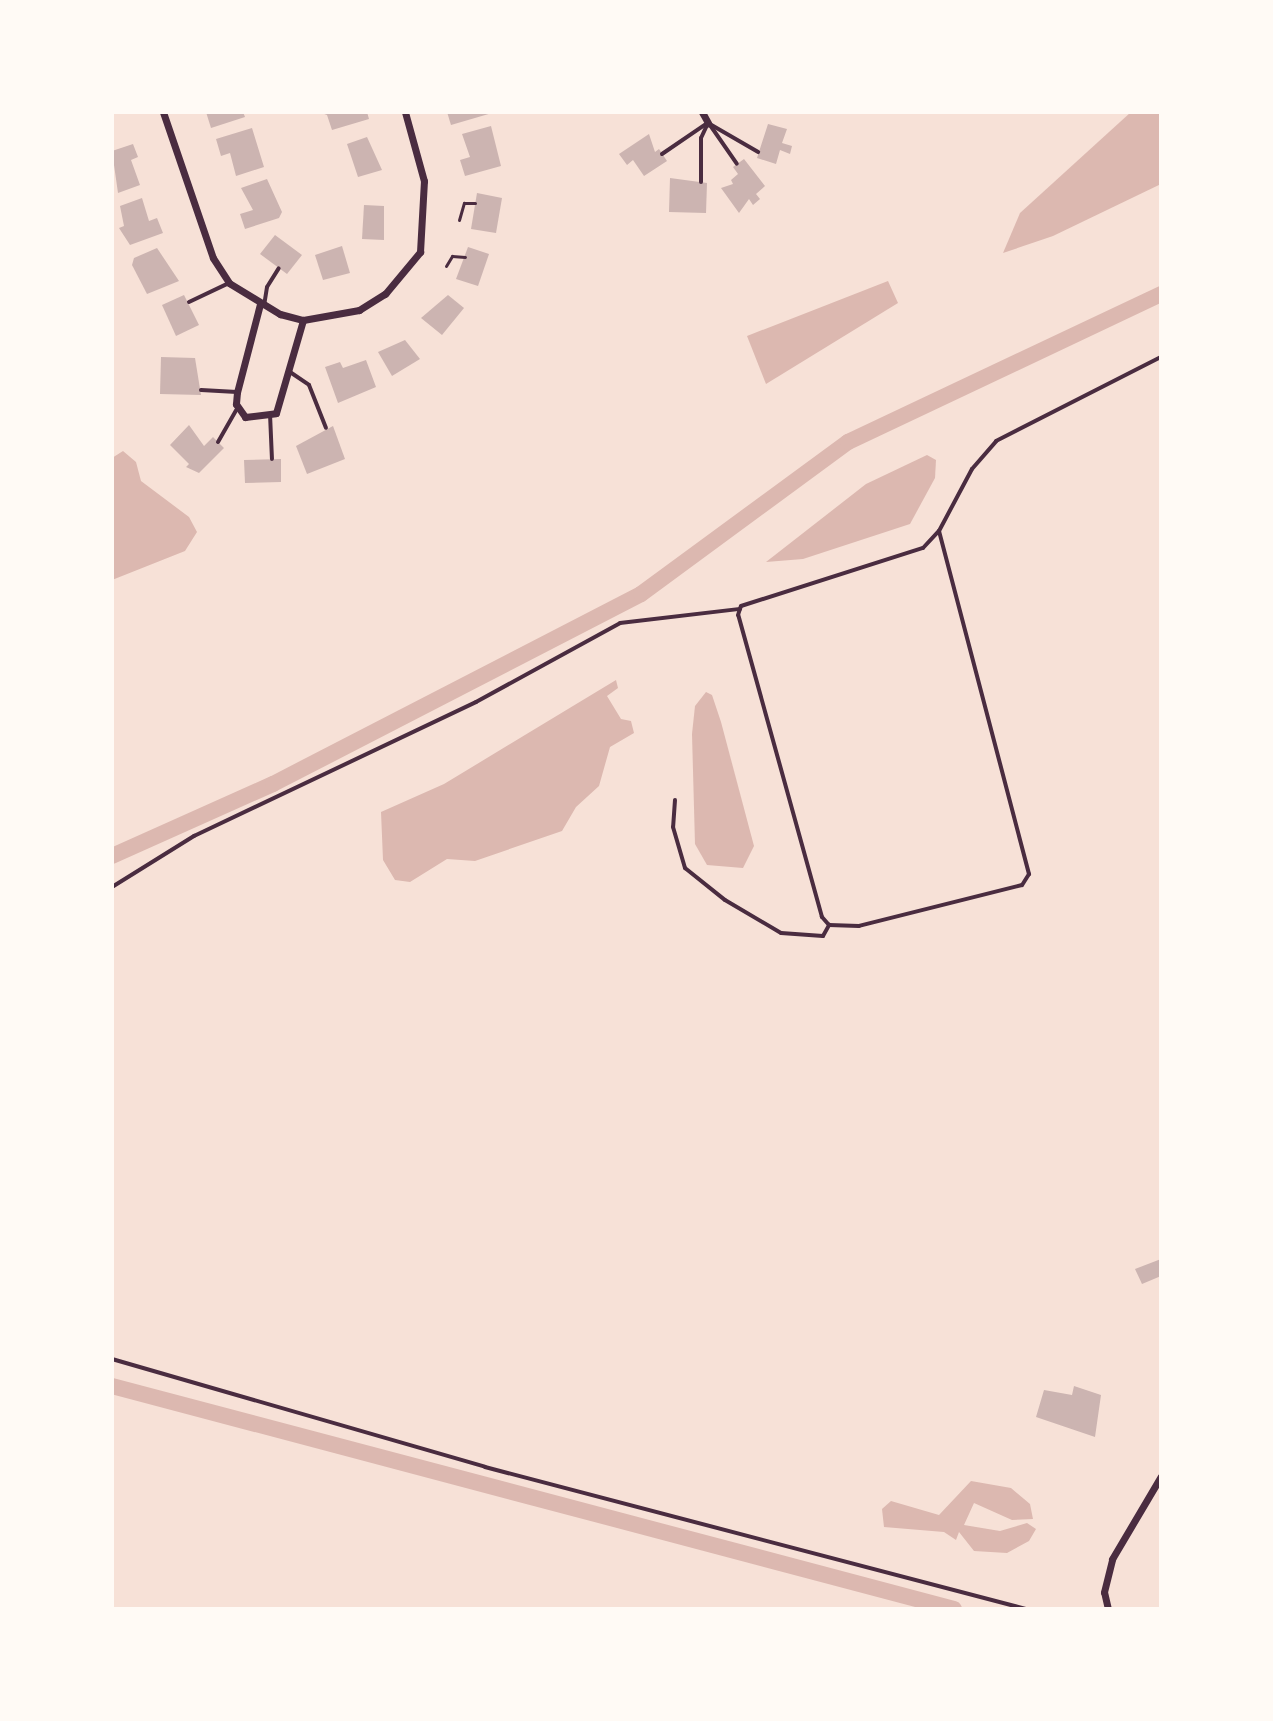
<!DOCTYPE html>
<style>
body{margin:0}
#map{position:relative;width:1273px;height:1721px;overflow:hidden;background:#f7e1d7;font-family:Rubik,sans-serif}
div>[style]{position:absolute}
.water>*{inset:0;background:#dcb8b0}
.canal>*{height:16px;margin:-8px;padding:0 8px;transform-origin:8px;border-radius:8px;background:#dcb8b0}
.building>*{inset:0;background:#ccb4b1}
.path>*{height:3px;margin:-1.5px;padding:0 1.5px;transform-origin:1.5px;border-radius:1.5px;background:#4a2c40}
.service>*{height:4px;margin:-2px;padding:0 2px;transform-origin:2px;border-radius:2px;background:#4a2c40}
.minor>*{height:7px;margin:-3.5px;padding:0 3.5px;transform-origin:3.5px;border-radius:3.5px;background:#4a2c40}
span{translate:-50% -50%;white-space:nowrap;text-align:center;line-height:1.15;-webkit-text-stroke:7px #fffaf5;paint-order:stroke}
.frame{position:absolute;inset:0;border:114px solid #fffaf5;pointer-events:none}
</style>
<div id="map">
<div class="water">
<i style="clip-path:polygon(1131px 112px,1161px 112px,1161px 184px,1053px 236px,1003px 253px,1020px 213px)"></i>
<i style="clip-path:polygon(888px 281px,898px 303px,766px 384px,747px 336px)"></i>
<i style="clip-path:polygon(123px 451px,136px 462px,141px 481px,189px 517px,197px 532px,185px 551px,112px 580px,112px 458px)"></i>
<i style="clip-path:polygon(927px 455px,936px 460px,935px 478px,910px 524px,803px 559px,766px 562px,866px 484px)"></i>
<i style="clip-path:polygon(616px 680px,618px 688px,607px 696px,621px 719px,631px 721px,634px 733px,610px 747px,599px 786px,576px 807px,562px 831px,475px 861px,447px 859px,410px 882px,395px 880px,383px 860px,381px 812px,444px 784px)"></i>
<i style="clip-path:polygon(706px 692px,712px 695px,721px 722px,754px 846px,743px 868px,707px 865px,695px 844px,692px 734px,695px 706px)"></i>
<i style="clip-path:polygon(971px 1481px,1011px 1488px,1030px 1504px,1033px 1519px,1012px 1520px,974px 1503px,964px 1525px,1000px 1531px,1027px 1523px,1036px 1529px,1029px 1541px,1007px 1553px,974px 1551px,959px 1532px,956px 1540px,944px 1532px,884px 1527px,882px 1509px,891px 1501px,939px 1515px)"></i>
</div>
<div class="canal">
<i style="left:112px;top:856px;width:176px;rotate:-24.1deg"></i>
<i style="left:273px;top:784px;width:414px;rotate:-27.3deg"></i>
<i style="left:641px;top:594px;width:257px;rotate:-36.3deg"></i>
<i style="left:848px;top:442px;width:346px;rotate:-25.3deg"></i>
<i style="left:112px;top:1386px;width:871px;rotate:14.83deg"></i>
</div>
<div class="building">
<i style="clip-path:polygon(206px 112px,243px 112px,245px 117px,211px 128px)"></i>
<i style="clip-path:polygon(319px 112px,367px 112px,369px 119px,332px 130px,327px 115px)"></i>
<i style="clip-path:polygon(447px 112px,492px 112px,492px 113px,451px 125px)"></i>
<i style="clip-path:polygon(768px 124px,787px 129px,782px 143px,792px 146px,790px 154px,780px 150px,776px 164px,757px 158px)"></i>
<i style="clip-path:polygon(491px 126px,501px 166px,465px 176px,460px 160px,470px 157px,462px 134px)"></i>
<i style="clip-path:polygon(252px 128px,264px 167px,236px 176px,230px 153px,221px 156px,216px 139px)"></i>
<i style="clip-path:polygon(649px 134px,655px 152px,659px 149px,667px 161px,644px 176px,633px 160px,627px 165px,619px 154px)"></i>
<i style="clip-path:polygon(367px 137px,382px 170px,358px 177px,347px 144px)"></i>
<i style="clip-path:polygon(133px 144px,138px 157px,131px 160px,140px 185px,118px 193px,112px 151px)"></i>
<i style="clip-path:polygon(744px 159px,765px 186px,756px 194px,760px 199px,753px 205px,749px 199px,739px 213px,721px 188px,733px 184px,731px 180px,738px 174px,733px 167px)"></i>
<i style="clip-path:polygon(670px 178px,707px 183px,706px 213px,669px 212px)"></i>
<i style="clip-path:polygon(267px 179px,282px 212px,279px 218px,245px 229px,240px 214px,253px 210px,241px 188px)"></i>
<i style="clip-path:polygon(477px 193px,502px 198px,496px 233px,471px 229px)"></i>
<i style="clip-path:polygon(142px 198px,149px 221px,157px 218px,163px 233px,130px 245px,119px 228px,124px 226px,120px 206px)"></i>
<i style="clip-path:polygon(364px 205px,384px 206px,384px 240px,362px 239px)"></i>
<i style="clip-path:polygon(275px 235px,302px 255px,287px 274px,260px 254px)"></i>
<i style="clip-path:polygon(342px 246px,350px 273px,323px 280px,315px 255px)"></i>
<i style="clip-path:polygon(468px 247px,489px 254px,478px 286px,456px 279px)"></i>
<i style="clip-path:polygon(157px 248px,179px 281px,147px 294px,132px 265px,134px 258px)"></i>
<i style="clip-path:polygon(184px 295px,199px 325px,176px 336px,162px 305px)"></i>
<i style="clip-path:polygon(448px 295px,464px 308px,442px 335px,421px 318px)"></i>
<i style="clip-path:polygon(405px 340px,420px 359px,392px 376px,378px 352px)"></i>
<i style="clip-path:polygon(161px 357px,195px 358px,201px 395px,160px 394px)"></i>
<i style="clip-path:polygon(366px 360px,376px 387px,338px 403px,325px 367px,340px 362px,343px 368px)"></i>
<i style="clip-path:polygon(189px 425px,204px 446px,213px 437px,224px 448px,199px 473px,186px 467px,189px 464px,170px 445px)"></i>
<i style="clip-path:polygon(333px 426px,345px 459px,307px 474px,296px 446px)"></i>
<i style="clip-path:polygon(281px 459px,281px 482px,245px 483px,244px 460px)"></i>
<i style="clip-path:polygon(1161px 1259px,1161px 1276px,1142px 1284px,1135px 1269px)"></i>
<i style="clip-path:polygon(1074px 1386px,1101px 1395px,1095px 1437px,1036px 1417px,1044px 1390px,1072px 1395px)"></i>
</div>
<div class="path">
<i style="left:459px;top:220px;width:18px;rotate:-74deg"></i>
<i style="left:464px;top:203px;width:11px"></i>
<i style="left:446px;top:266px;width:12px;rotate:-59deg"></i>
<i style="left:452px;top:256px;width:13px;rotate:4deg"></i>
</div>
<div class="service">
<i style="left:911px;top:112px;width:1px"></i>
<i style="left:708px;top:123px;width:58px;rotate:30.1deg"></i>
<i style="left:710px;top:125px;width:47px;rotate:55.3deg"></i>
<i style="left:662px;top:154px;width:53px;rotate:-34.3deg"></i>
<i style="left:701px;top:182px;width:44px;rotate:-90deg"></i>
<i style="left:701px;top:138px;width:17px;rotate:-65deg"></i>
<i style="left:189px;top:302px;width:44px;rotate:-25.4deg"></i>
<i style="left:264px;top:306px;width:19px;rotate:-81deg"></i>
<i style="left:267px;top:287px;width:22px;rotate:-58deg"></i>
<i style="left:290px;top:372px;width:23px;rotate:34deg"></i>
<i style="left:309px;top:385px;width:46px;rotate:68.4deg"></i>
<i style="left:201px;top:390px;width:36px;rotate:3deg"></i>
<i style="left:270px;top:414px;width:45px;rotate:87.5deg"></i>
<i style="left:218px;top:442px;width:40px;rotate:-60.3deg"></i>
<i style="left:939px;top:531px;width:355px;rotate:75.3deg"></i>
<i style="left:1029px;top:874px;width:13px;rotate:122deg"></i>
<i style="left:1022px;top:885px;width:168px;rotate:165.9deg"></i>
<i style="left:859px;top:926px;width:30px;rotate:-178deg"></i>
<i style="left:829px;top:925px;width:11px;rotate:-131deg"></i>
<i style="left:822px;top:917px;width:313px;rotate:-105.5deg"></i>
<i style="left:738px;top:615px;width:9px;rotate:-72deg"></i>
<i style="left:741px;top:606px;width:191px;rotate:-17.7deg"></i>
<i style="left:923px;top:548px;width:23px;rotate:-47deg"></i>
<i style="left:939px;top:531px;width:70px;rotate:-62deg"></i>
<i style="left:972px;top:469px;width:37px;rotate:-49deg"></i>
<i style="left:996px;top:441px;width:185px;rotate:-27deg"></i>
<i style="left:675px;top:800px;width:27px;rotate:94deg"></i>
<i style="left:673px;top:827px;width:43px;rotate:73.7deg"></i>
<i style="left:685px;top:868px;width:51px;rotate:38.7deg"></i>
<i style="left:725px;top:900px;width:65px;rotate:30.5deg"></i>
<i style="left:781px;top:933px;width:42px;rotate:4.1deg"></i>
<i style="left:823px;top:936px;width:13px;rotate:-61deg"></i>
<i style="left:112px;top:887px;width:97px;rotate:-31.9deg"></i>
<i style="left:194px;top:836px;width:312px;rotate:-25.4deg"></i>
<i style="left:476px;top:702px;width:164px;rotate:-28.7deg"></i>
<i style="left:620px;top:623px;width:121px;rotate:-6.7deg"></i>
<i style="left:112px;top:1359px;width:388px;rotate:16.1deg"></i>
<i style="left:485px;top:1467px;width:559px;rotate:14.71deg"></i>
</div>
<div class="minor">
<i style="left:163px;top:112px;width:154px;rotate:71.1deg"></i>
<i style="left:213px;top:258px;width:30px;rotate:57deg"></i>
<i style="left:229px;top:283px;width:60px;rotate:31.3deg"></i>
<i style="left:280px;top:314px;width:24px;rotate:15deg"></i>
<i style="left:303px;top:320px;width:57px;rotate:-10.1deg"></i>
<i style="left:359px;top:310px;width:31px;rotate:-32deg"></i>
<i style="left:385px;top:294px;width:55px;rotate:-50.2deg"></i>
<i style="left:420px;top:252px;width:71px;rotate:-86.8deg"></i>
<i style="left:424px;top:181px;width:72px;rotate:-105.4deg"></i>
<i style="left:702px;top:112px;width:13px;rotate:61deg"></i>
<i style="left:260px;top:304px;width:91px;rotate:104.6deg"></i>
<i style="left:237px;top:392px;width:12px;rotate:95deg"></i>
<i style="left:236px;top:404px;width:16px;rotate:55deg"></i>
<i style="left:245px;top:417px;width:31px;rotate:-7deg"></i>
<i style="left:276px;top:413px;width:97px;rotate:-73.8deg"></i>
<i style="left:1108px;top:1609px;width:17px;rotate:-103deg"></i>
<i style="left:1104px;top:1592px;width:34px;rotate:-76deg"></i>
<i style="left:1112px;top:1559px;width:96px;rotate:-59.4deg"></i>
</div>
<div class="frame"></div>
</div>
